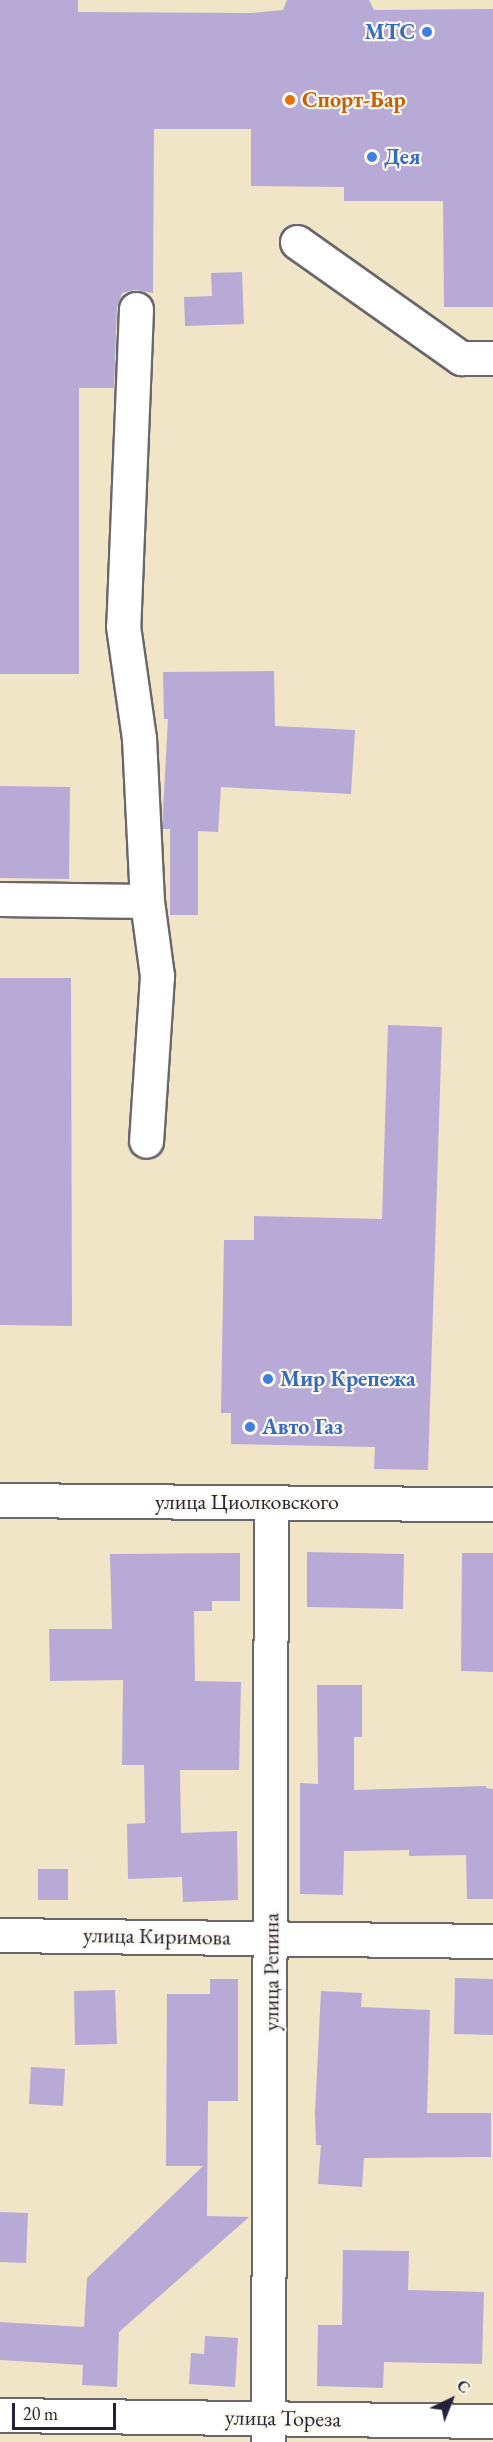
<!DOCTYPE html>
<meta charset="utf-8">
<style>
body{margin:0}
#map{position:relative;width:493px;height:2442px;overflow:hidden;background:#f1e5c8;font-family:"EB Garamond",serif}
div>[style]{position:absolute}
.building>*{inset:0;background:#b7aad7}
.roads{filter:drop-shadow(2px 0 #6a666c) drop-shadow(-2px 0 #6a666c) drop-shadow(0 2px #6a666c) drop-shadow(0 -2px #6a666c)}
.minor>*{height:33px;margin:-16.5px;padding:0 16.5px;transform-origin:16.5px;border-radius:16.5px;background:#fff}
.dots>*{width:16px;height:16px;translate:-50% -50%;box-sizing:border-box;border:3px solid #fbf7ec;border-radius:50%}
span{translate:-50% -50%;white-space:nowrap;text-align:center;line-height:1.15;-webkit-text-stroke:4.5px #fbf7ec;paint-order:stroke}
.shop-label{font-size:22px;color:#366cbe;font-weight:700}
.right{translate:-100% -50%;text-align:right}
.left{translate:0 -50%;text-align:left}
.food-label{font-size:22px;color:#c56008;font-weight:700}
.street-label{font-size:22px;color:#22223b}
.north{position:absolute;left:421px;top:2370px;width:60px;height:60px;-webkit-text-stroke:4px #fbf7ec;paint-order:stroke;rotate:43deg;font-size:16px;font-weight:700;line-height:24px;text-align:center;color:#22223b}
.north::after{content:'';display:block;margin:auto;width:21px;height:27px;background:#22223b;clip-path:polygon(50% 0,100% 100%,50% 72%,0 100%)}
.scale{position:absolute;left:12px;top:2403px;width:104px;height:27px;box-sizing:border-box;border:3px solid #22223b;border-top:0;padding-left:8px;font-size:18px;line-height:21px;white-space:nowrap;color:#22223b;-webkit-text-stroke:4px #fbf7ec;paint-order:stroke}
</style>
<div id="map">
<div class="building">
<i style="clip-path:polygon(0 0,78px 0,78px 12px,251px 13px,283px 10px,287px 0,369px 0,374px 10px,493px 9px,493px 307px,444px 307px,443px 201px,344px 201px,344px 187px,251px 186px,251px 129px,154px 129px,153px 293px,136px 290px,122px 293px,117px 308px,114px 388px,79px 388px,79px 674px,0 674px)"></i>
<i style="clip-path:polygon(242px 272px,244px 324px,185px 326px,184px 297px,212px 296px,211px 273px)"></i>
<i style="clip-path:polygon(274px 671px,275px 726px,355px 730px,351px 794px,221px 787px,218px 832px,198px 831px,198px 915px,170px 915px,170px 829px,162px 829px,168px 719px,164px 719px,163px 672px)"></i>
<i style="clip-path:polygon(0 786px,70px 787px,69px 879px,0 878px)"></i>
<i style="clip-path:polygon(0 978px,71px 978px,72px 1326px,0 1325px)"></i>
<i style="clip-path:polygon(388px 1025px,442px 1027px,428px 1470px,374px 1469px,375px 1447px,231px 1444px,231px 1413px,221px 1413px,224px 1240px,254px 1240px,254px 1216px,382px 1219px)"></i>
<i style="clip-path:polygon(307px 1552px,404px 1554px,403px 1609px,307px 1607px)"></i>
<i style="clip-path:polygon(240px 1553px,240px 1601px,212px 1601px,212px 1611px,194px 1611px,195px 1681px,241px 1682px,239px 1770px,180px 1770px,181px 1833px,237px 1831px,238px 1900px,183px 1902px,182px 1877px,128px 1879px,127px 1824px,145px 1823px,144px 1765px,122px 1765px,123px 1680px,50px 1681px,49px 1629px,112px 1629px,110px 1554px)"></i>
<i style="clip-path:polygon(462px 1553px,493px 1553px,493px 1672px,461px 1671px)"></i>
<i style="clip-path:polygon(317px 1685px,362px 1685px,362px 1737px,354px 1737px,354px 1790px,486px 1786px,486px 1788px,493px 1789px,493px 1899px,467px 1899px,466px 1855px,409px 1856px,409px 1850px,344px 1851px,343px 1895px,300px 1894px,300px 1783px,318px 1784px)"></i>
<i style="clip-path:polygon(38px 1869px,68px 1869px,68px 1900px,38px 1900px)"></i>
<i style="clip-path:polygon(455px 1978px,493px 1979px,493px 2035px,454px 2034px)"></i>
<i style="clip-path:polygon(210px 1979px,238px 1979px,238px 2101px,208px 2101px,207px 2216px,249px 2217px,119px 2332px,117px 2387px,82px 2385px,83px 2365px,0 2360px,0 2322px,84px 2327px,87px 2278px,203px 2166px,166px 2166px,167px 1994px,210px 1994px)"></i>
<i style="clip-path:polygon(115px 1990px,117px 2044px,75px 2045px,74px 1991px)"></i>
<i style="clip-path:polygon(321px 1991px,362px 1993px,361px 2007px,430px 2010px,427px 2113px,491px 2113px,491px 2157px,364px 2158px,362px 2187px,318px 2184px,321px 2145px,316px 2145px,315px 2113px)"></i>
<i style="clip-path:polygon(31px 2067px,65px 2069px,63px 2106px,29px 2104px)"></i>
<i style="clip-path:polygon(0 2212px,28px 2213px,26px 2263px,0 2262px)"></i>
<i style="clip-path:polygon(343px 2250px,409px 2251px,408px 2290px,484px 2292px,482px 2364px,384px 2362px,383px 2388px,317px 2386px,318px 2325px,342px 2325px)"></i>
<i style="clip-path:polygon(205px 2336px,238px 2338px,235px 2387px,189px 2384px,191px 2353px,204px 2354px)"></i>
</div>
<div class="roads">
<div class="minor">
<i style="left:297px;top:242px;width:201px;rotate:35.3deg"></i>
<i style="left:461px;top:358px;width:32px"></i>
<i style="left:136px;top:309px;width:317px;rotate:92.3deg"></i>
<i style="left:123px;top:626px;width:113px;rotate:81.9deg"></i>
<i style="left:139px;top:738px;width:163px;rotate:87.2deg"></i>
<i style="left:0;top:899px;width:147px;rotate:0.8deg"></i>
<i style="left:147px;top:901px;width:76px;rotate:82.4deg"></i>
<i style="left:157px;top:976px;width:165px;rotate:93.8deg"></i>
<i style="left:0;top:1500px;width:493px;rotate:0.5deg"></i>
<i style="left:0;top:1935px;width:493px;rotate:0.7deg"></i>
<i style="left:0;top:2415px;width:493px;rotate:0.7deg"></i>
<i style="left:268px;top:2442px;width:940px;rotate:-89.82deg"></i>
</div>
</div>
<div class="dots">
<i style="left:427px;top:32px;background:#3f7fe0"></i>
<i style="left:290px;top:100px;background:#e8710a"></i>
<i style="left:372px;top:157px;background:#3f7fe0"></i>
<i style="left:268px;top:1379px;background:#3f7fe0"></i>
<i style="left:250px;top:1427px;background:#3f7fe0"></i>
</div>
<div class="shop-label">
<span class="right" style="left:415px;top:32px">МТС</span>
<span class="left" style="left:384px;top:157px">Дея</span>
<span class="left" style="left:280px;top:1379px">Мир Крепежа</span>
<span class="left" style="left:262px;top:1427px">Авто Газ</span>
</div>
<div class="food-label">
<span class="left" style="left:302px;top:100px">Спорт-Бар</span>
</div>
<div class="street-label">
<span style="left:247px;top:1502px">улица Циолковского</span>
<span style="left:157px;top:1936px;rotate:1deg">улица Киримова</span>
<span style="left:271px;top:1972px;rotate:-90deg">улица Репина</span>
<span style="left:283px;top:2418px;rotate:1deg">улица Тореза</span>
</div>
<div class="north">С</div>
<div class="scale">20 m</div>
</div>
